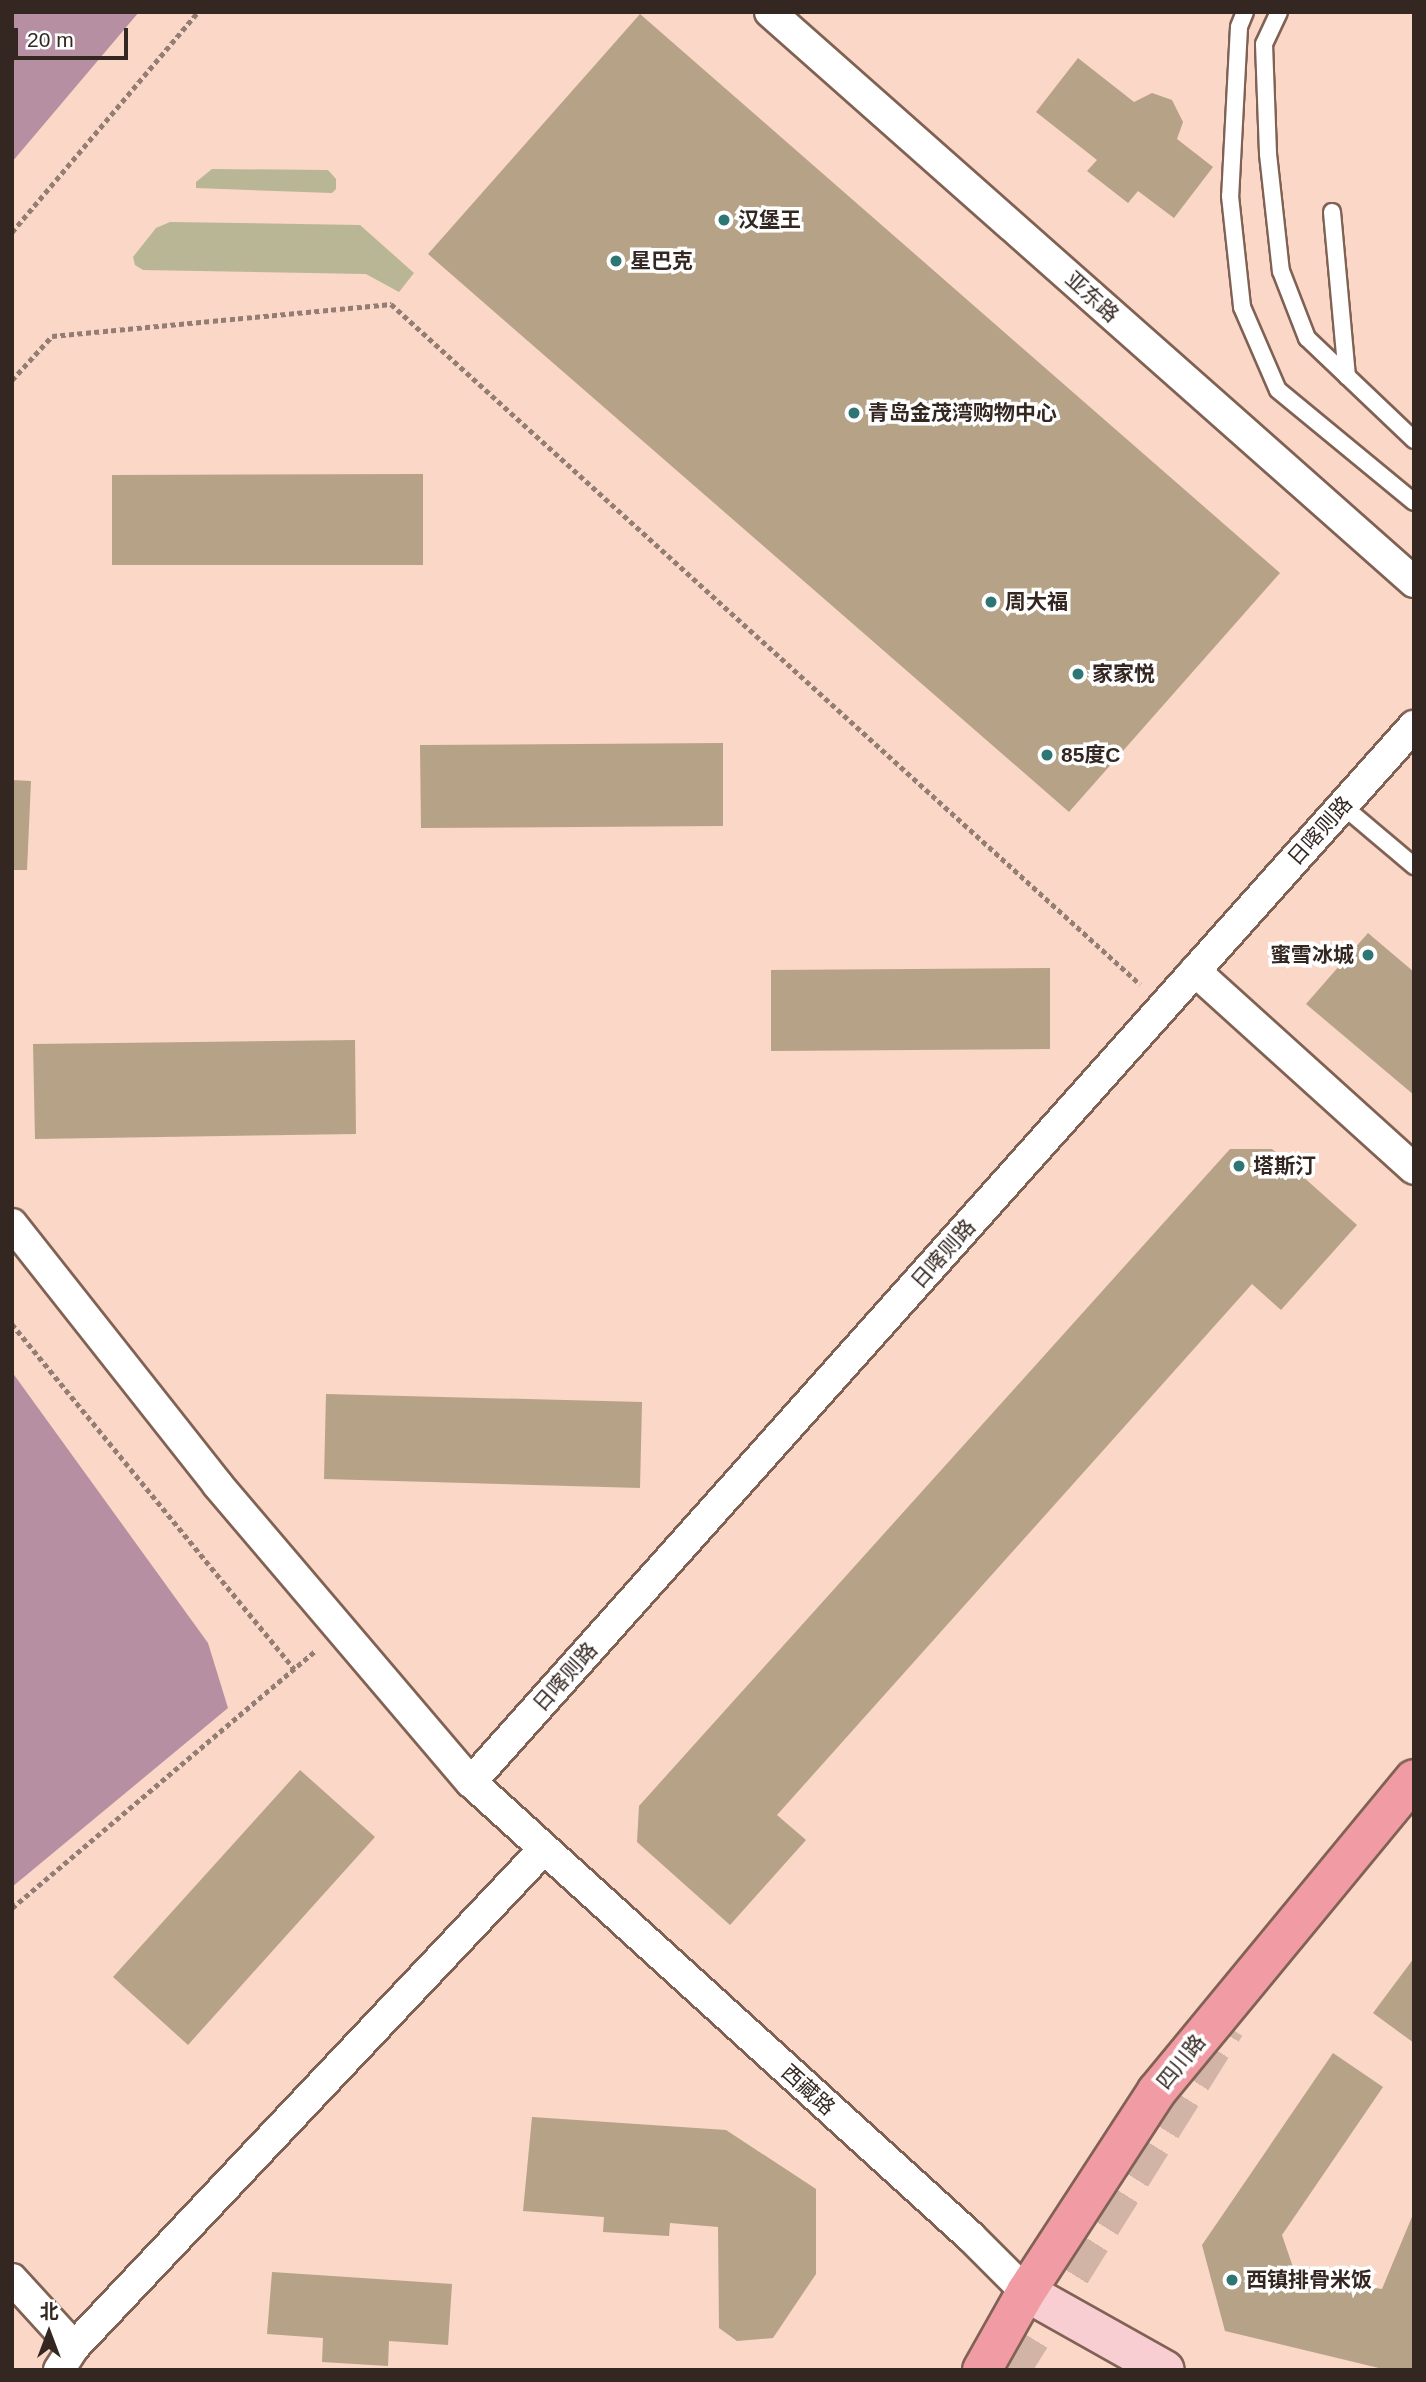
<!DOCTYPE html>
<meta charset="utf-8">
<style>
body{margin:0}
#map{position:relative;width:1426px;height:2382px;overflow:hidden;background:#fad7c7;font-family:Arial,"Noto Sans SC",sans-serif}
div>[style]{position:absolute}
.green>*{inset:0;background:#b9b695}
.water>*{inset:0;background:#b68fa2}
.building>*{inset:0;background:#b6a287}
.highway-tunnel>*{height:38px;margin-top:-19px;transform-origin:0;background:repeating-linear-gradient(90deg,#d2b4a6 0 38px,transparent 0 57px)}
.path>*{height:4.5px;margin-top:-2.25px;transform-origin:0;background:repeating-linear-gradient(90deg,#947d72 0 5px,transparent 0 8.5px)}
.roads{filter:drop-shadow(2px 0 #806254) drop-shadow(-2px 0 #806254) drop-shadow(0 2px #806254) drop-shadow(0 -2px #806254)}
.lane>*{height:16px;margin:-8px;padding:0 8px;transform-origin:8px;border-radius:8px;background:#fff}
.street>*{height:30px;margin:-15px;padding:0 15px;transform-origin:15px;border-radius:15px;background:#fff}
.secondary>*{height:38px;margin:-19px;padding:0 19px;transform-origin:19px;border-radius:19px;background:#f8ced2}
.primary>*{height:38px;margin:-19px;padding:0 19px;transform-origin:19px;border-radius:19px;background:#f19ca5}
.dots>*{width:19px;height:19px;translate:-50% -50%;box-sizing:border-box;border:4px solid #fff;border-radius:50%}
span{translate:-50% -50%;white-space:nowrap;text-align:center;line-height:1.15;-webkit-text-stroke:7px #fff;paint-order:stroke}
.poi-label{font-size:21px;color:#342721;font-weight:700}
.left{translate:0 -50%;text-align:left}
.right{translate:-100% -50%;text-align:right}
.street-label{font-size:21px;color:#342721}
.frame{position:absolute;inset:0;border:14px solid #342721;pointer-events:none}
.north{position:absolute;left:14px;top:2298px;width:70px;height:70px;-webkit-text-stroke:5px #fff;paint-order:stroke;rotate:0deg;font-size:19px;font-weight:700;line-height:28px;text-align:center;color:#342721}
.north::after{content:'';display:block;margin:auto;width:24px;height:32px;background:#342721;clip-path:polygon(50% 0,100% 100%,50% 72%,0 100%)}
.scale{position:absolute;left:14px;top:28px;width:114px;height:32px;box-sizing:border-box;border:4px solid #342721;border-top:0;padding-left:9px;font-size:21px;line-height:24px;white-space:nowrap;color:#342721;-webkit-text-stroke:5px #fff;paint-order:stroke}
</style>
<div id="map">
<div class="green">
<i style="clip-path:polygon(212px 169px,328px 170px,336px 179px,336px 189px,332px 193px,196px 188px,196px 182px)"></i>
<i style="clip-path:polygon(170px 222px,360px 225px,414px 273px,399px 292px,366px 274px,143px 270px,135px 265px,133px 257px,156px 228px)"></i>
</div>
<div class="water">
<i style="clip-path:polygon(12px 12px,139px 12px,12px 162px)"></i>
<i style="clip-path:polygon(12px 1372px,208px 1643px,228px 1708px,12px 1887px)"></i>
</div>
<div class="building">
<i style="clip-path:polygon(640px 14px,1280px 573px,1069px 812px,428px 254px)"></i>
<i style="clip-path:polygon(1078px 58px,1134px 102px,1152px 93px,1172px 100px,1183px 122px,1177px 139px,1213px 167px,1174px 218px,1138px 191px,1128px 203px,1087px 171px,1097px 160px,1036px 112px)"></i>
<i style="clip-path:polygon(423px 474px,423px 565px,112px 565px,112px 475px)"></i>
<i style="clip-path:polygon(723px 743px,723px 826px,421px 828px,420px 745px)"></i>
<i style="clip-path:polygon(12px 780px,31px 781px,27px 870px,12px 870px)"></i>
<i style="clip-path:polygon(1368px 933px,1414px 972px,1414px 1095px,1306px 1004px)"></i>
<i style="clip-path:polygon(1050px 968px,1050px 1049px,771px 1051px,771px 970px)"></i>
<i style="clip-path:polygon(355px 1040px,356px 1134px,35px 1139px,33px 1044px)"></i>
<i style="clip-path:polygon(1230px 1149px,1272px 1149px,1357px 1225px,1281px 1310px,1252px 1284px,777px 1815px,806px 1840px,730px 1925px,637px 1842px,639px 1806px)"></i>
<i style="clip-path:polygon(326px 1394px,642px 1402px,640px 1488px,324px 1479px)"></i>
<i style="clip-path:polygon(300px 1770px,375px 1837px,188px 2045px,113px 1977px)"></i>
<i style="clip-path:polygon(1414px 1958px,1414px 2043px,1373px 2013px)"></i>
<i style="clip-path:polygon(1333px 2053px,1383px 2087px,1282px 2235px,1296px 2276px,1382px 2289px,1414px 2212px,1414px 2370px,1387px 2370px,1225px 2331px,1202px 2245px)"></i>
<i style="clip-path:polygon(532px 2117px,726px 2130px,816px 2189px,816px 2274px,773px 2338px,737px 2341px,719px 2328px,718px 2227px,670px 2223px,669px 2236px,603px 2232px,604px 2217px,523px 2211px)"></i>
<i style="clip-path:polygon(272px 2272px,452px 2284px,448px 2345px,389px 2341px,388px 2366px,322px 2362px,323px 2338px,267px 2334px)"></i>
</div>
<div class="highway-tunnel">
<i style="left:1011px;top:2370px;width:406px;rotate:-58deg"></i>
</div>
<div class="path">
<i style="left:12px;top:232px;width:288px;rotate:-49.8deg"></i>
<i style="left:12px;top:380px;width:59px;rotate:-47.7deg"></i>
<i style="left:52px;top:336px;width:341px;rotate:-5.4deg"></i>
<i style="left:391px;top:304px;width:1012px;rotate:42.24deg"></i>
<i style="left:12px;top:1324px;width:446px;rotate:50.7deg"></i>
<i style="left:12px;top:1908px;width:399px;rotate:-40.3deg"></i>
</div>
<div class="roads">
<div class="lane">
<i style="left:1245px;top:12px;width:16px;rotate:112deg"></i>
<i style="left:1239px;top:27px;width:169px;rotate:93deg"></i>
<i style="left:1230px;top:196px;width:112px;rotate:83.8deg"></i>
<i style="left:1242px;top:307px;width:90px;rotate:66.6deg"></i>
<i style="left:1278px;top:390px;width:176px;rotate:39.5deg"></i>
<i style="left:1279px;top:12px;width:35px;rotate:115deg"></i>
<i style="left:1264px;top:44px;width:110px;rotate:87.9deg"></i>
<i style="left:1268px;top:154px;width:118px;rotate:83.7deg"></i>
<i style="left:1281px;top:271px;width:72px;rotate:68.8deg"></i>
<i style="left:1307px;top:338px;width:148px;rotate:43.6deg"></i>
<i style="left:1332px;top:212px;width:165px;rotate:84.8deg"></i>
<i style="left:1343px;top:806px;width:93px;rotate:40.2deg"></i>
</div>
<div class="street">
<i style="left:770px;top:12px;width:860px;rotate:41.51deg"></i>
<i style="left:1195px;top:971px;width:295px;rotate:42.1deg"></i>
<i style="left:12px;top:1224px;width:331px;rotate:51.7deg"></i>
<i style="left:217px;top:1484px;width:392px;rotate:49.6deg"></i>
<i style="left:471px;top:1782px;width:675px;rotate:42.3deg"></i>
<i style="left:970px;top:2236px;width:79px;rotate:45deg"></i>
<i style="left:471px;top:1782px;width:1416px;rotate:-48.24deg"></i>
<i style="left:12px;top:2279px;width:92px;rotate:47.6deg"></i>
<i style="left:59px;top:2370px;width:27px;rotate:-57deg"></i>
<i style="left:74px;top:2347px;width:685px;rotate:-46.66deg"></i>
</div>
<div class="secondary">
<i style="left:1026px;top:2292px;width:159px;rotate:29.3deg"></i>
</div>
<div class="primary">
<i style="left:982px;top:2370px;width:90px;rotate:-60.6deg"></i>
<i style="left:1026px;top:2292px;width:240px;rotate:-56.9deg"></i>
<i style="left:1157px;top:2091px;width:404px;rotate:-50.5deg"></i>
</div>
</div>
<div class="dots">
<i style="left:724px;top:220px;background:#2d7673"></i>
<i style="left:616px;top:261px;background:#2d7673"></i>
<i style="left:854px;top:413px;background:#2d7673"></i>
<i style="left:991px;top:602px;background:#2d7673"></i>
<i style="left:1078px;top:674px;background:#2d7673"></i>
<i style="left:1047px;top:755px;background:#2d7673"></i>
<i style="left:1368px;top:955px;background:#2d7673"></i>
<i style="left:1239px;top:1166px;background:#2d7673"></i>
<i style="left:1232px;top:2280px;background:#2d7673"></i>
</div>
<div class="poi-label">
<span class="left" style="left:738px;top:220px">汉堡王</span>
<span class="left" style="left:630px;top:261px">星巴克</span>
<span class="left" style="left:868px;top:413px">青岛金茂湾购物中心</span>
<span class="left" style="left:1005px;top:602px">周大福</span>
<span class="left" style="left:1092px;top:674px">家家悦</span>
<span class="left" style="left:1061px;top:755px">85度C</span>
<span class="right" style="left:1354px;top:955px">蜜雪冰城</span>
<span class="left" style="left:1253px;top:1166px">塔斯汀</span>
<span class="left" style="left:1246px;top:2280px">西镇排骨米饭</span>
</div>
<div class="street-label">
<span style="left:1092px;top:297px;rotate:42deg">亚东路</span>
<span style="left:1320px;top:831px;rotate:-48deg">日喀则路</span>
<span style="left:943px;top:1254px;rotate:-48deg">日喀则路</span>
<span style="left:565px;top:1677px;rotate:-48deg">日喀则路</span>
<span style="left:1181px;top:2062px;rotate:-51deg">四川路</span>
<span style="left:808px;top:2090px;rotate:42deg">西藏路</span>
</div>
<div class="frame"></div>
<div class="north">北</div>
<div class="scale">20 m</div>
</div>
